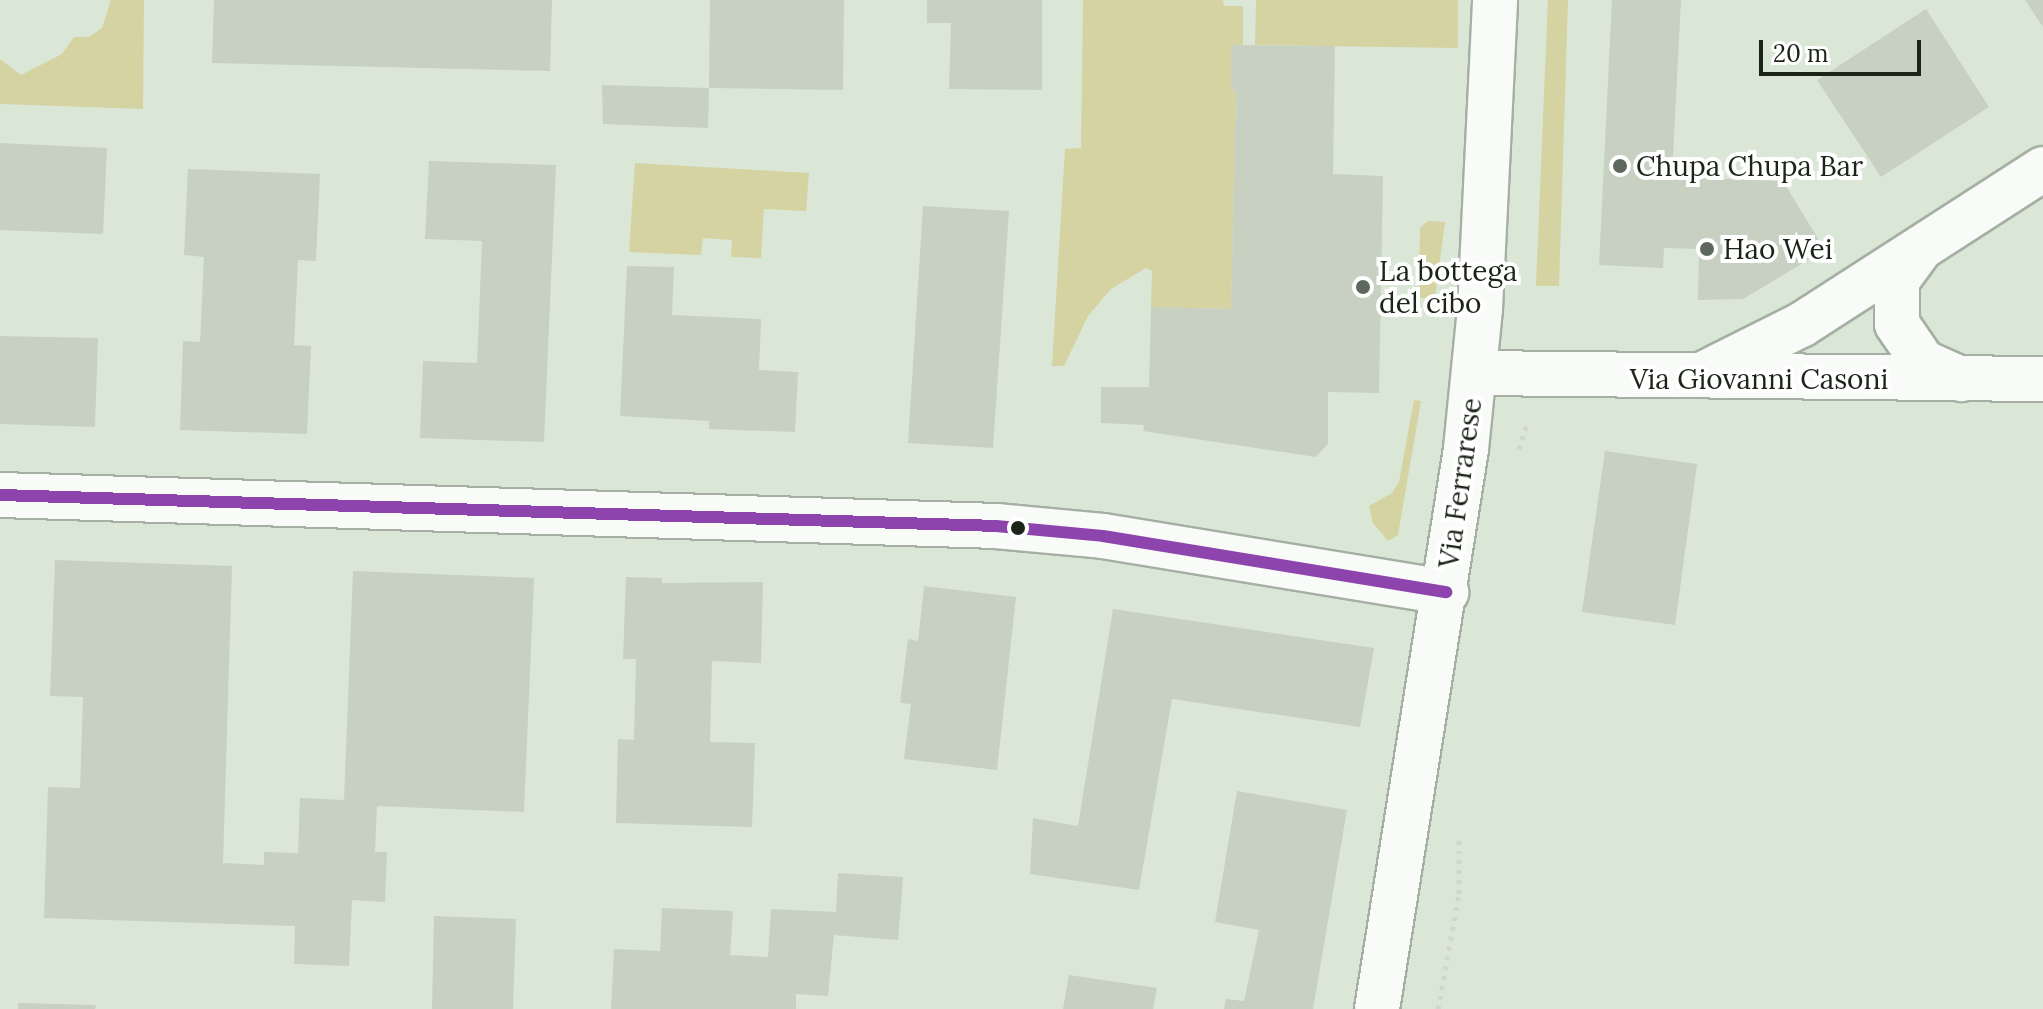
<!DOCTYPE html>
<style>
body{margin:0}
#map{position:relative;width:2043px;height:1009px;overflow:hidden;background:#dae7d7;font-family:Lora,serif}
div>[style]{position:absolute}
.green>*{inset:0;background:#d5d3a1}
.building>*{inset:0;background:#c8d0c2}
.path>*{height:5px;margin-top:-2.5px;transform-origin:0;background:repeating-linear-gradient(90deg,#d2d5d1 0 4px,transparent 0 10px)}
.roads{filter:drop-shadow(2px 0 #a5afa3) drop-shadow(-2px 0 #a5afa3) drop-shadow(0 2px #a5afa3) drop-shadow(0 -2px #a5afa3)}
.minor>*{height:44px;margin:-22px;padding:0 22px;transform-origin:22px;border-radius:22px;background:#f9fbf9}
.secondary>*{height:44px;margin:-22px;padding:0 22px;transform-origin:22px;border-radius:22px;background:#f9fbf9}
.bus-1>*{height:12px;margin:-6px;padding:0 6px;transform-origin:6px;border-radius:6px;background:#8e44ad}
.dots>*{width:22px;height:22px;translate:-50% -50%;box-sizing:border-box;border:4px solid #fff;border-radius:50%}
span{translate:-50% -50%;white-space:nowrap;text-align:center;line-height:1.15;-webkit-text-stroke:8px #fff;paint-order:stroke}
.poi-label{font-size:28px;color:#1c241a}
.left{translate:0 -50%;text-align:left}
.street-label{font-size:28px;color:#1c241a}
.scale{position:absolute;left:1759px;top:40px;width:162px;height:36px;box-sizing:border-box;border:4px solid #1c241a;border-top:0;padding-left:10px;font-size:24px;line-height:28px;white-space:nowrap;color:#1c241a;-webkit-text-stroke:6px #fff;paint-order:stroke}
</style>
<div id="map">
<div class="green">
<i style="clip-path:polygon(111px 0,144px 0,143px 109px,0 104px,0 59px,21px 75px,62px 54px,74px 37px,89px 37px,102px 28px)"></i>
<i style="clip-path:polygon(1083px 0,1223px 0,1224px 6px,1243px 6px,1243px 45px,1231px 45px,1231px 89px,1236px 90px,1231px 309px,1151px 307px,1152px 271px,1146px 268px,1111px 289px,1088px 316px,1064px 366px,1052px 366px,1065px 149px,1081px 148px)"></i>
<i style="clip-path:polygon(1256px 0,1458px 0,1458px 48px,1255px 45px)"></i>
<i style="clip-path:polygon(1548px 0,1568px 0,1559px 286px,1536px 286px)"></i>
<i style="clip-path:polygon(635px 163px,809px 173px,806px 211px,764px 209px,761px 258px,731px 257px,732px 240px,703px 238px,701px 255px,629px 252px)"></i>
<i style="clip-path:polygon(1428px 221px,1445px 222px,1435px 298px,1419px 298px,1420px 228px)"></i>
<i style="clip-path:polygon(1414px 400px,1421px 401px,1398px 535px,1388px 541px,1373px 523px,1369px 506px,1392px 493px,1399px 482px)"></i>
</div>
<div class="building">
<i style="clip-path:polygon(214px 0,552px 0,550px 71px,212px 63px)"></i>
<i style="clip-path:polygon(710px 0,844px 0,843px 90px,709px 88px)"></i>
<i style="clip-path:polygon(927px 0,1042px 0,1042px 90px,949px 89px,951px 23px,927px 23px)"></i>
<i style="clip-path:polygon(1612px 0,1681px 0,1672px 177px,1783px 181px,1825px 250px,1743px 299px,1698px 300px,1699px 249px,1664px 248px,1663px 268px,1599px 265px)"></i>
<i style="clip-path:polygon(2025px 0,2043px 0,2043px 27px)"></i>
<i style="clip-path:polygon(1926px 9px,1989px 107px,1881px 177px,1817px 80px)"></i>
<i style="clip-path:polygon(1231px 45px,1335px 46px,1333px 174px,1383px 176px,1379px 393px,1328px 392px,1328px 444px,1316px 457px,1143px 431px,1144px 425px,1101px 423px,1101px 387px,1149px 387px,1151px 307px,1231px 309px,1236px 89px,1231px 90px)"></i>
<i style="clip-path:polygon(602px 85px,709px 88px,708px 128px,603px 124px)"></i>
<i style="clip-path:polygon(0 143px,107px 148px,103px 234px,0 230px)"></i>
<i style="clip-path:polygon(429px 161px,556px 165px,544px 442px,420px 438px,423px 361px,477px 363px,482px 241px,425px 239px)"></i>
<i style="clip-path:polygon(188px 169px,320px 174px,316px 261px,298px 260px,294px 345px,311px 346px,307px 434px,180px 430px,183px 341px,200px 342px,204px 257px,184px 255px)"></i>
<i style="clip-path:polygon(923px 206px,1009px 211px,993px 448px,908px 443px)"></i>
<i style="clip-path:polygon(627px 266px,674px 267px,672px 315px,761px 319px,759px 370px,798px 372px,795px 432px,709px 429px,709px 421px,620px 416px)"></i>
<i style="clip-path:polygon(0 336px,98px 338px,95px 427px,0 424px)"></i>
<i style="clip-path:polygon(1605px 451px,1697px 464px,1675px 625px,1582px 612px)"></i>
<i style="clip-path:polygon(55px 560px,232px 566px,223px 863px,264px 865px,264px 852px,298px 853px,300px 798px,344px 800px,353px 571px,534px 578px,524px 812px,377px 806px,375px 852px,387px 852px,385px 902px,352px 900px,349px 966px,294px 964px,295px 926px,44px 918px,48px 787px,80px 788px,83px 697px,50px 696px)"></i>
<i style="clip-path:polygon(626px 577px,662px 578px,662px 583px,763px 582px,761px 663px,712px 661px,710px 742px,755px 743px,752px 827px,616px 823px,618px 739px,634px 740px,636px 659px,623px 659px)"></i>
<i style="clip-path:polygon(924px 586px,1016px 597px,997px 770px,904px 759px,911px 704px,900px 703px,908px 639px,918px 641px)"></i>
<i style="clip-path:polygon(1113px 609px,1374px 648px,1360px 727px,1172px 699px,1139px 890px,1030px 874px,1033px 818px,1078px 826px)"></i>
<i style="clip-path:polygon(1237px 791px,1347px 810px,1313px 1009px,1224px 1009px,1226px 999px,1244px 1001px,1259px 930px,1215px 922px)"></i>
<i style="clip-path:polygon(838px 873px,903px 877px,898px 940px,834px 935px,828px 996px,796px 994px,796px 1009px,611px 1009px,614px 949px,660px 951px,662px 908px,733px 911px,730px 955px,768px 957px,771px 909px,836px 912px)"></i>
<i style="clip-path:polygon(434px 916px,516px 919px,513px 1009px,432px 1009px)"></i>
<i style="clip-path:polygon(1069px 975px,1157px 988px,1153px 1009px,1063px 1009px)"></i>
<i style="clip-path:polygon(18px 1003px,96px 1005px,95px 1009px,18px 1009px)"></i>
</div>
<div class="path">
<i style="left:1519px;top:449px;width:29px;rotate:-72deg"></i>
<i style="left:1438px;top:1009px;width:117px;rotate:-79.7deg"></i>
<i style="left:1459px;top:894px;width:56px;rotate:-90deg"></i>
</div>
<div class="roads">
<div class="minor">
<i style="left:1920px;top:249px;width:39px;rotate:126deg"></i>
<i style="left:1897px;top:281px;width:43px;rotate:90deg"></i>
<i style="left:1897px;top:324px;width:46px;rotate:55.6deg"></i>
<i style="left:1923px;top:362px;width:42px;rotate:24.1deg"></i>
<i style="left:1707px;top:372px;width:105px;rotate:-26.6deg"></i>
<i style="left:1801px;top:325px;width:288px;rotate:-32.8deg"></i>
<i style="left:1475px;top:373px;width:568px;rotate:0.61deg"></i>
<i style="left:0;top:495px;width:996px;rotate:1.78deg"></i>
<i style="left:996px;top:526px;width:107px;rotate:5.3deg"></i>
<i style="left:1103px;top:536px;width:348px;rotate:9.3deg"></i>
</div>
<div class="secondary">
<i style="left:1377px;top:1009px;width:567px;rotate:-80.97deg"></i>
<i style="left:1466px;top:449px;width:141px;rotate:-84.3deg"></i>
<i style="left:1480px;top:309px;width:309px;rotate:-87.2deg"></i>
</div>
</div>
<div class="bus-1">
<i style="left:0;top:495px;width:996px;rotate:1.78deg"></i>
<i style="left:996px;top:526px;width:107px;rotate:5.3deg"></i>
<i style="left:1103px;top:536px;width:348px;rotate:9.3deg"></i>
</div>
<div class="dots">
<i style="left:1620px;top:166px;background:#5e685c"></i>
<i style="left:1707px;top:249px;background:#5e685c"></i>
<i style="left:1363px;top:287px;background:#5e685c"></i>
<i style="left:1018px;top:528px;background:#1c241a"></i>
</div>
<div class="poi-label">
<span class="left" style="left:1636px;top:166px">Chupa Chupa Bar</span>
<span class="left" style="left:1723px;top:249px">Hao Wei</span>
<span class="left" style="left:1379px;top:287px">La bottega<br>del cibo</span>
</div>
<div class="street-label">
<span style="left:1759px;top:379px">Via Giovanni Casoni</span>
<span style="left:1460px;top:483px;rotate:-82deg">Via Ferrarese</span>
</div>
<div class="scale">20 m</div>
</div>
